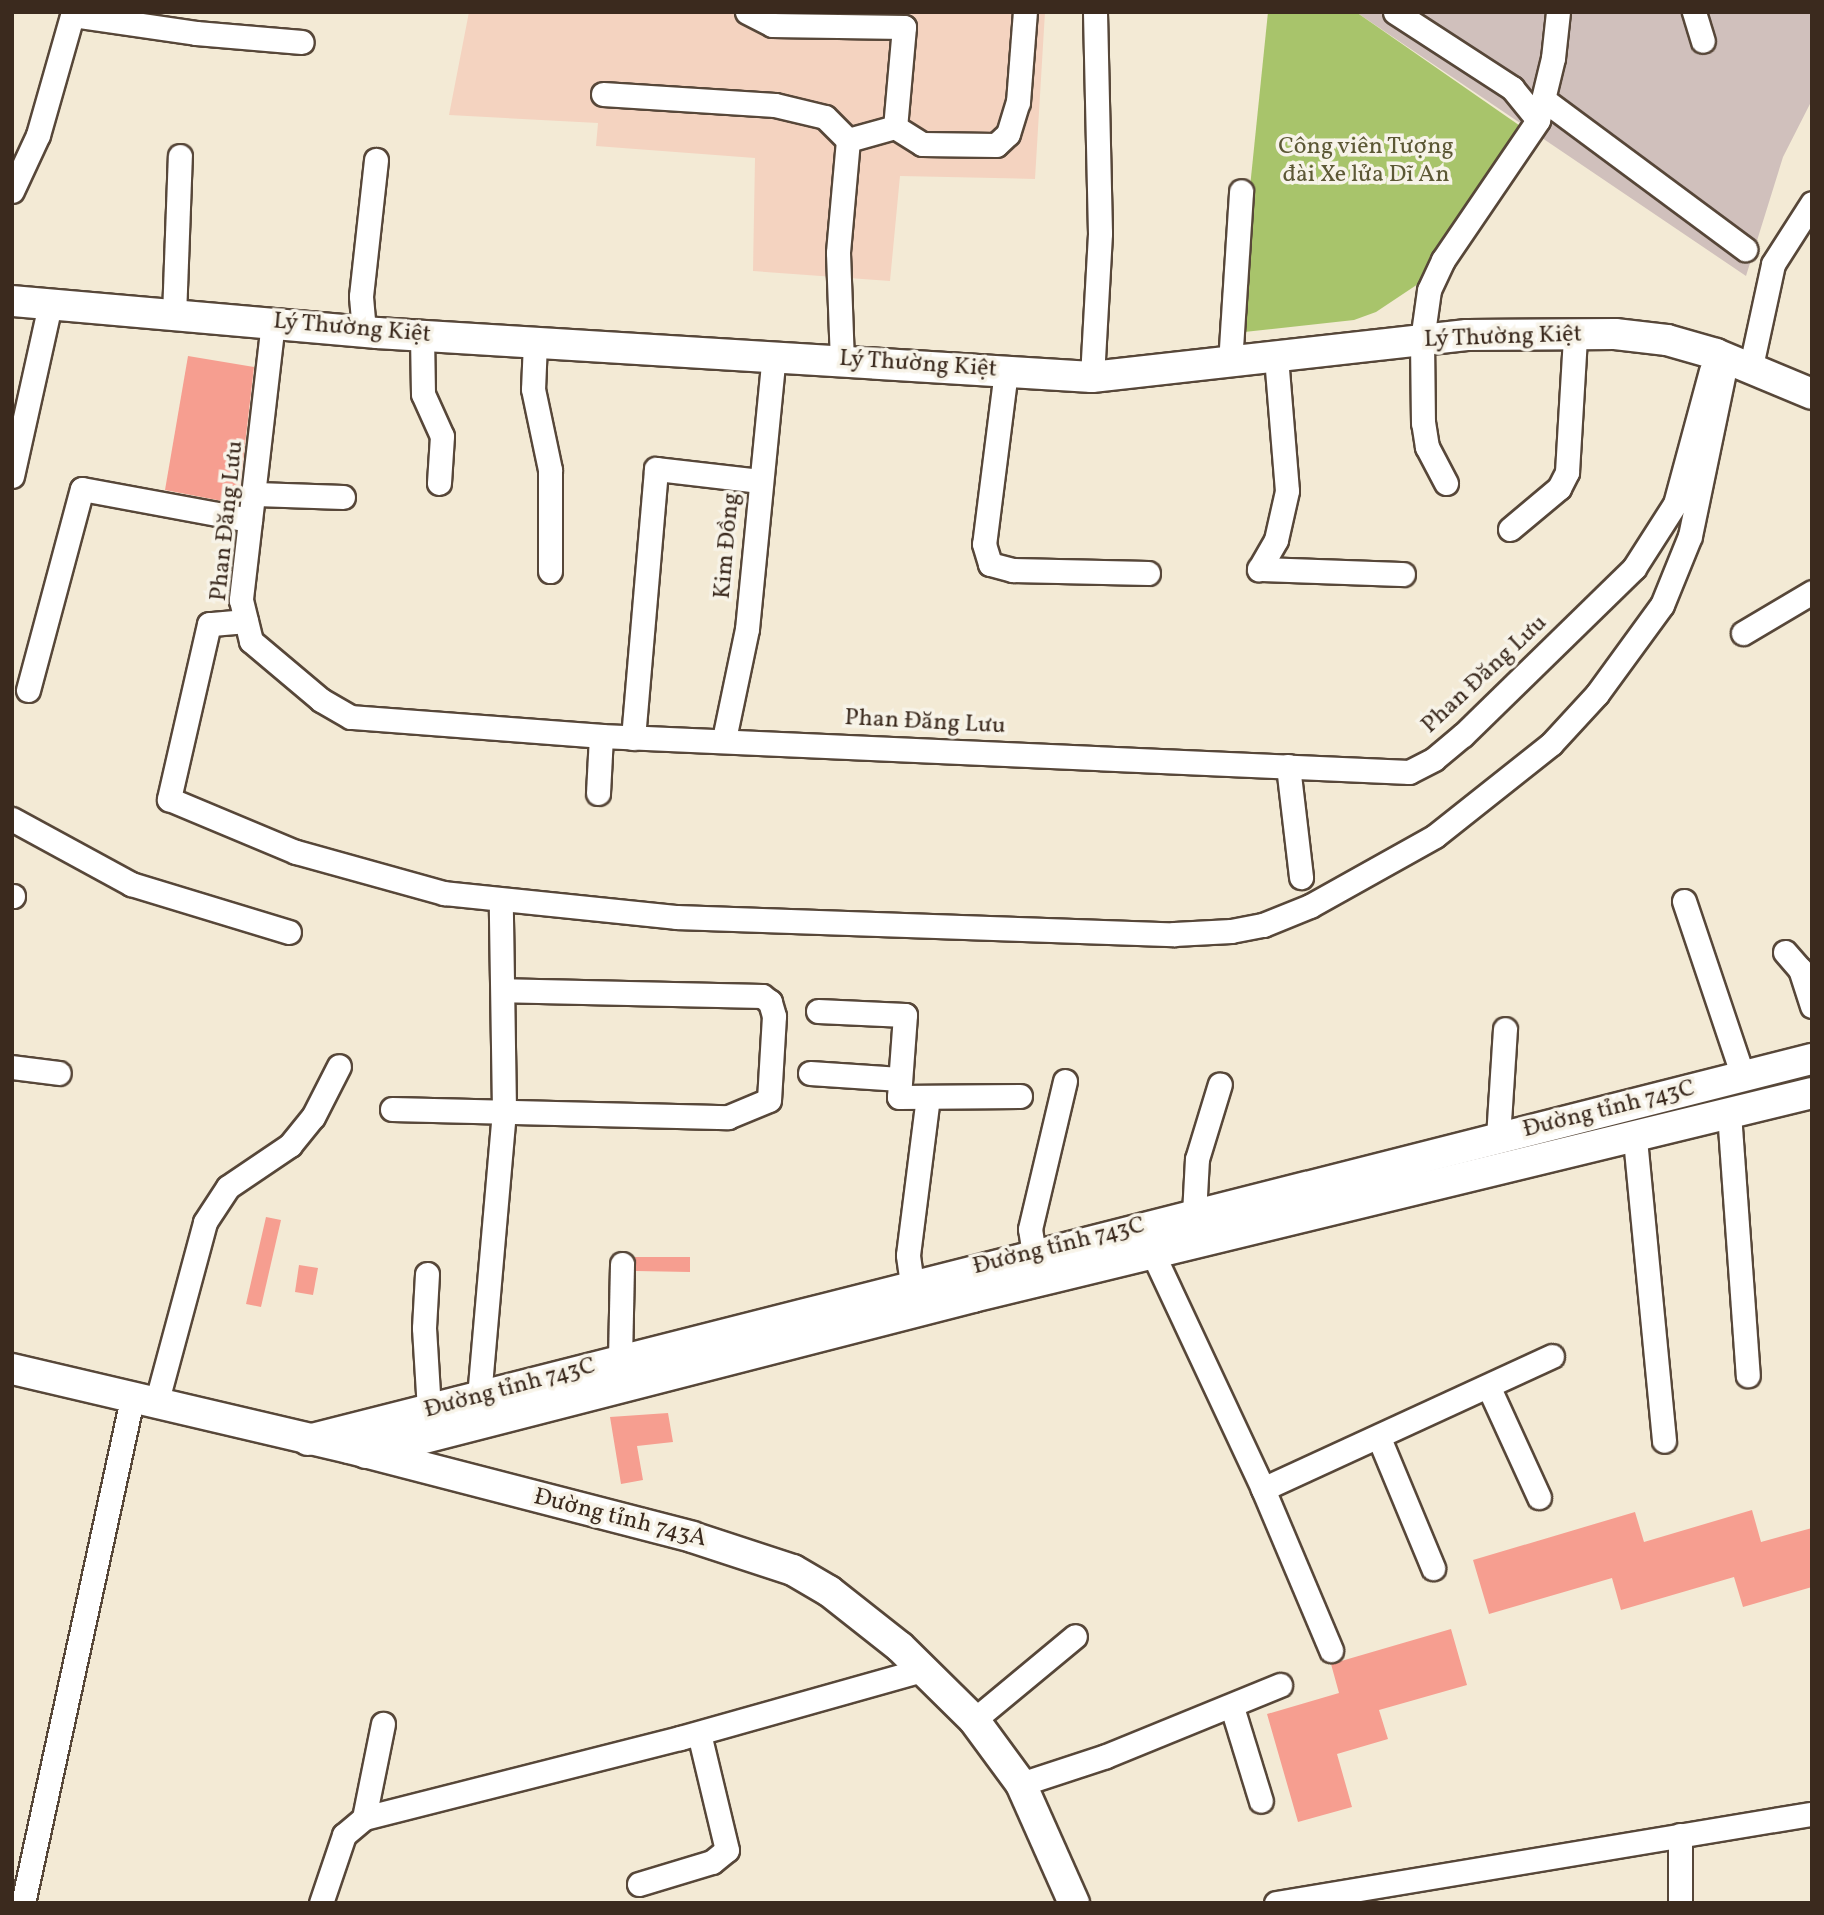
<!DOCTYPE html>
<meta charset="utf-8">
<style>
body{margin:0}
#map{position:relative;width:1824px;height:1915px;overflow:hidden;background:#f3ead5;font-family:Vollkorn,serif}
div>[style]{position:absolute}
.built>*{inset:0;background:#f4d3c0}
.industrial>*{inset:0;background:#d0c0bc}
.green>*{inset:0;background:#a8c46b}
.building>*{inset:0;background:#f69e90}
.roads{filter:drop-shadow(2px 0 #574739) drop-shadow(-2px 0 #574739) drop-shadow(0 2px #574739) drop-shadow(0 -2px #574739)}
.minor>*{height:23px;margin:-11.5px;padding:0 11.5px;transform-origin:11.5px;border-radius:11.5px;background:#fff}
.major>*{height:30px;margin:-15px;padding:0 15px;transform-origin:15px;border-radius:15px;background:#fff}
span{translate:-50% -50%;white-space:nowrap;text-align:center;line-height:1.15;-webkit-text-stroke:7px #f7f3e8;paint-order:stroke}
.park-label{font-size:24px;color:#5c5835}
.street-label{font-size:24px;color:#3b2a1e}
.frame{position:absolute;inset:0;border:14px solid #3b2a1e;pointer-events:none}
</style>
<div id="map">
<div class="built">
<i style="clip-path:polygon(469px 12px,1045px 12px,1035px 179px,900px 176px,890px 281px,753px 271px,755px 158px,596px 146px,598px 123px,449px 115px)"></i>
</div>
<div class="industrial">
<i style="clip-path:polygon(1356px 12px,1812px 12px,1812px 100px,1783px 157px,1746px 276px)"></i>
</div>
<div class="green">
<i style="clip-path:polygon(1268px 12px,1356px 12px,1526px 130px,1421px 282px,1376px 312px,1354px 320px,1235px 333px)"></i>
</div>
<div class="building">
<i style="clip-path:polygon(188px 356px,254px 367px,238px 504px,165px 490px)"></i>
<i style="clip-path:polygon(266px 1217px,281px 1220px,261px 1307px,246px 1304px)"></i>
<i style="clip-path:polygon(634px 1257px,690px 1257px,690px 1272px,636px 1271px)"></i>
<i style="clip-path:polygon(299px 1265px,318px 1268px,313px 1295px,295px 1292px)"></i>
<i style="clip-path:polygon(668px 1413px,673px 1442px,637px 1446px,643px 1480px,621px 1484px,610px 1417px)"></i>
<i style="clip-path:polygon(1752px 1510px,1761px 1542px,1812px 1528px,1812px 1587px,1743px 1607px,1734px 1577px,1621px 1610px,1612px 1578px,1489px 1614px,1473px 1560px,1635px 1512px,1644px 1542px)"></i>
<i style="clip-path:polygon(1451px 1629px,1467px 1685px,1379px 1710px,1388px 1739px,1337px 1754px,1352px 1807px,1298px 1822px,1267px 1714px,1339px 1693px,1331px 1664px)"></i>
</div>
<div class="roads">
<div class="minor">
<i style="left:747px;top:12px;width:28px;rotate:27deg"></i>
<i style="left:772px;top:25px;width:132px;rotate:0.9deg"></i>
<i style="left:904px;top:27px;width:100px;rotate:95.1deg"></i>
<i style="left:895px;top:127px;width:49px;rotate:164.5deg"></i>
<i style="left:848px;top:140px;width:113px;rotate:95.1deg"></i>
<i style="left:838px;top:253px;width:107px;rotate:87.9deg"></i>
<i style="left:1395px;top:12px;width:140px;rotate:33deg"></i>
<i style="left:1512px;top:88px;width:41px;rotate:50.9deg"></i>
<i style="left:1694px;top:12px;width:30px;rotate:73deg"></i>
<i style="left:73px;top:15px;width:124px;rotate:8.3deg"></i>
<i style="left:196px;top:33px;width:106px;rotate:4.9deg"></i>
<i style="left:603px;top:94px;width:172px;rotate:3.7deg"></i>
<i style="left:775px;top:105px;width:51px;rotate:13.5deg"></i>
<i style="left:825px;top:117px;width:33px;rotate:45deg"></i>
<i style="left:1543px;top:99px;width:252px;rotate:36.6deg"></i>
<i style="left:895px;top:127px;width:32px;rotate:32deg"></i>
<i style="left:922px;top:144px;width:74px;rotate:0.8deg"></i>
<i style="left:996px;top:145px;width:16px;rotate:-43deg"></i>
<i style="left:1008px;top:134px;width:34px;rotate:-73deg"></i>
<i style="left:1018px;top:102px;width:90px;rotate:-85.6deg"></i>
<i style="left:12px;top:191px;width:62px;rotate:-65.1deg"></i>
<i style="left:38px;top:135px;width:128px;rotate:-74.1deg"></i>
<i style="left:174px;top:316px;width:160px;rotate:-87.9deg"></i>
<i style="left:273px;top:322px;width:280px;rotate:96.6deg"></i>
<i style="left:241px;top:600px;width:42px;rotate:76.3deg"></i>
<i style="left:251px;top:641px;width:92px;rotate:40.1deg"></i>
<i style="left:321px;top:700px;width:34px;rotate:30deg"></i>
<i style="left:351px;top:717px;width:251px;rotate:4.3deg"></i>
<i style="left:601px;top:736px;width:809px;rotate:2.55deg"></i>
<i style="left:1409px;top:772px;width:28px;rotate:-27deg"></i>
<i style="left:1434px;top:759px;width:38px;rotate:-40deg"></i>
<i style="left:1463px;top:735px;width:239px;rotate:-44.3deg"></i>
<i style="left:1634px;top:568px;width:76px;rotate:-57.4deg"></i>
<i style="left:1675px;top:504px;width:138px;rotate:-74.9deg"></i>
<i style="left:364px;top:331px;width:35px;rotate:-95deg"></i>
<i style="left:361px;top:296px;width:137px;rotate:-83.7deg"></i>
<i style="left:422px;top:336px;width:58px;rotate:89deg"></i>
<i style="left:423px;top:394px;width:46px;rotate:65.7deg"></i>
<i style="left:442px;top:436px;width:47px;rotate:93.7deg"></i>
<i style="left:535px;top:342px;width:47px;rotate:92.4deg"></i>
<i style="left:533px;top:389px;width:83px;rotate:78.1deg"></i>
<i style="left:550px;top:470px;width:101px;rotate:90deg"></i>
<i style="left:1276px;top:357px;width:134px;rotate:85.3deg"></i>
<i style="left:1287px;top:491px;width:50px;rotate:102.7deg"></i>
<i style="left:1276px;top:540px;width:34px;rotate:120deg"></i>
<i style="left:1259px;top:569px;width:144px;rotate:2deg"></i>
<i style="left:1230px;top:363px;width:172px;rotate:-86.3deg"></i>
<i style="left:1751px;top:366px;width:104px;rotate:-77.8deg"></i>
<i style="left:1773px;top:264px;width:72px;rotate:-57.4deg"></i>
<i style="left:1006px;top:371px;width:174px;rotate:97.2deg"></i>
<i style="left:984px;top:544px;width:21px;rotate:73deg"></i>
<i style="left:990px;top:564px;width:24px;rotate:15deg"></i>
<i style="left:1013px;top:570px;width:135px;rotate:1.3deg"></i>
<i style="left:1092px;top:377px;width:144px;rotate:-86.8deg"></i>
<i style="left:1100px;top:233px;width:221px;rotate:-91.3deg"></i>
<i style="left:12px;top:476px;width:176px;rotate:-77.5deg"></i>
<i style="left:1446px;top:483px;width:41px;rotate:-117.8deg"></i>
<i style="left:1427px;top:447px;width:24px;rotate:-99deg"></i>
<i style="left:1423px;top:423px;width:83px;rotate:-90.7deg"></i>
<i style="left:1422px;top:340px;width:50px;rotate:-82deg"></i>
<i style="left:1429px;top:290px;width:33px;rotate:-65deg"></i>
<i style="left:1443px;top:260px;width:169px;rotate:-55.8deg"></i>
<i style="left:1538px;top:120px;width:64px;rotate:-76.4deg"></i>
<i style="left:1553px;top:58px;width:46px;rotate:-83.8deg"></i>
<i style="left:256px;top:494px;width:87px;rotate:2deg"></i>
<i style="left:1510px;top:529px;width:64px;rotate:-39.9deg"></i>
<i style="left:1559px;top:488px;width:18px;rotate:-63deg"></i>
<i style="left:1567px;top:472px;width:136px;rotate:-86.6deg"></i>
<i style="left:246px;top:621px;width:37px;rotate:175deg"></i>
<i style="left:209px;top:624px;width:180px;rotate:102.9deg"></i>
<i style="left:169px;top:799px;width:138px;rotate:22.7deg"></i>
<i style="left:296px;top:852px;width:154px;rotate:15.5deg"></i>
<i style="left:444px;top:893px;width:233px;rotate:5.9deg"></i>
<i style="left:676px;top:917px;width:498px;rotate:2deg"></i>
<i style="left:1174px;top:934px;width:57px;rotate:-3deg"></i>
<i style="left:1231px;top:931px;width:33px;rotate:-11deg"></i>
<i style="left:1263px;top:925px;width:51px;rotate:-22deg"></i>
<i style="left:1310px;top:906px;width:143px;rotate:-29.2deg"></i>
<i style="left:1435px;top:836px;width:148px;rotate:-38.4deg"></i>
<i style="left:1551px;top:744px;width:68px;rotate:-47.4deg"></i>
<i style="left:1597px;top:694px;width:110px;rotate:-53.9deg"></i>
<i style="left:1662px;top:605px;width:74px;rotate:-67.9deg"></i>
<i style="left:1690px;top:536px;width:182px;rotate:-78.3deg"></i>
<i style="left:1743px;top:633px;width:80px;rotate:-30.7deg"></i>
<i style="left:28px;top:690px;width:208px;rotate:-75deg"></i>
<i style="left:82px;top:489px;width:171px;rotate:10.5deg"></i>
<i style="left:633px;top:738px;width:270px;rotate:-85.1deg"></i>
<i style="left:656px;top:469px;width:104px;rotate:6.6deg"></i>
<i style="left:724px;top:739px;width:112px;rotate:-78.2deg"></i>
<i style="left:747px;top:629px;width:274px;rotate:-84.4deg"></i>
<i style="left:1288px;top:766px;width:112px;rotate:83.3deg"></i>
<i style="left:598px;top:793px;width:57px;rotate:-87deg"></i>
<i style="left:12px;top:819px;width:136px;rotate:28.6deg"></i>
<i style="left:131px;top:884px;width:165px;rotate:16.9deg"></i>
<i style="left:12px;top:896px;width:1px"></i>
<i style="left:1684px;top:901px;width:185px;rotate:71.4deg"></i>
<i style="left:1785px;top:952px;width:23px;rotate:49deg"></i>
<i style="left:1800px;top:969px;width:39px;rotate:72deg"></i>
<i style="left:818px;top:1011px;width:87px;rotate:2.6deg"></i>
<i style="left:905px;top:1015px;width:82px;rotate:94.2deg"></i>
<i style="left:899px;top:1097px;width:121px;rotate:-0.5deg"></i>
<i style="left:12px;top:1067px;width:47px;rotate:7.3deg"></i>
<i style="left:810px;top:1073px;width:90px;rotate:3.8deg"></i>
<i style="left:392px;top:1109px;width:336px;rotate:1.4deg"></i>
<i style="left:728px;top:1117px;width:44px;rotate:-22.5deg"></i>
<i style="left:769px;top:1100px;width:84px;rotate:-86.6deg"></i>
<i style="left:774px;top:1016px;width:15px;rotate:-106deg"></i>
<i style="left:770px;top:1002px;width:10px;rotate:-143deg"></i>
<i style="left:762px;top:996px;width:257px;rotate:-178.7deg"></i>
<i style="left:1729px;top:1113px;width:263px;rotate:85.9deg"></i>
<i style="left:1498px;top:1137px;width:108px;rotate:-86.3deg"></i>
<i style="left:1635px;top:1139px;width:303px;rotate:84.5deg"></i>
<i style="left:1194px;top:1214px;width:55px;rotate:-86.9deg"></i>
<i style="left:1197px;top:1159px;width:78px;rotate:-73deg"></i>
<i style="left:1034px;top:1254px;width:25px;rotate:-99deg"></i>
<i style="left:1030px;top:1229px;width:152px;rotate:-76.7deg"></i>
<i style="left:1154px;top:1256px;width:257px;rotate:64.9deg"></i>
<i style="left:1263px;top:1489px;width:175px;rotate:67.1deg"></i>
<i style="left:427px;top:1274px;width:54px;rotate:93.2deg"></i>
<i style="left:424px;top:1328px;width:82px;rotate:86.5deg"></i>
<i style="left:912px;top:1284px;width:29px;rotate:-98deg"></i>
<i style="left:908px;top:1255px;width:159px;rotate:-82.8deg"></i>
<i style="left:620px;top:1360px;width:96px;rotate:-88.8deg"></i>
<i style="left:1489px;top:1388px;width:120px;rotate:65.4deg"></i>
<i style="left:479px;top:1397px;width:288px;rotate:-85deg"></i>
<i style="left:504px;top:1110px;width:200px;rotate:-90.9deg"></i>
<i style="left:156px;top:1404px;width:188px;rotate:-74.9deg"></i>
<i style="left:205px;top:1222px;width:42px;rotate:-56.7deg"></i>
<i style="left:228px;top:1187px;width:75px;rotate:-34.1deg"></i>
<i style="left:290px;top:1145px;width:36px;rotate:-51deg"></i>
<i style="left:313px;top:1117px;width:57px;rotate:-63deg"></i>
<i style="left:1379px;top:1438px;width:141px;rotate:67.4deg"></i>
<i style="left:1263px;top:1489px;width:318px;rotate:-24.7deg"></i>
<i style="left:1232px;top:1707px;width:98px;rotate:72.9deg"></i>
<i style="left:974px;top:1720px;width:131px;rotate:-39.7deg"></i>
<i style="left:1021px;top:1784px;width:89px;rotate:-18.2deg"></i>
<i style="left:1106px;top:1756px;width:188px;rotate:-22.2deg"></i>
<i style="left:364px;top:1818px;width:96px;rotate:-78.6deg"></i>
<i style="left:639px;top:1884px;width:76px;rotate:-16.8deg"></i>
<i style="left:712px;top:1862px;width:19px;rotate:-39deg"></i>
<i style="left:727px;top:1850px;width:120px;rotate:-103.5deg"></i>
<i style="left:23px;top:1903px;width:516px;rotate:-77.8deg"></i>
<i style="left:321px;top:1903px;width:72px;rotate:-71.3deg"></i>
<i style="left:344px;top:1835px;width:26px;rotate:-40deg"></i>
<i style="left:364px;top:1818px;width:326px;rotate:-14.2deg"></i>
<i style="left:680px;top:1738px;width:255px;rotate:-15.7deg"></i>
<i style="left:1276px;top:1903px;width:541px;rotate:-9.46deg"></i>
<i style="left:1680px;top:1903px;width:68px;rotate:-90deg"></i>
</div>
<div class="major">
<i style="left:12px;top:301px;width:366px;rotate:5deg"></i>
<i style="left:377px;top:333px;width:716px;rotate:3.52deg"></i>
<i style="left:1092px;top:377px;width:377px;rotate:-6.4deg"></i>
<i style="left:1467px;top:335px;width:148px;rotate:-0.4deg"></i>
<i style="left:1615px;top:334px;width:52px;rotate:6.6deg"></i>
<i style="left:1667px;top:340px;width:51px;rotate:15.9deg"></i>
<i style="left:1716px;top:354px;width:104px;rotate:22.6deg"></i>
<i style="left:12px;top:1369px;width:346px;rotate:13.2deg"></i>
<i style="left:349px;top:1448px;width:354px;rotate:14.5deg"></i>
<i style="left:692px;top:1537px;width:106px;rotate:18.1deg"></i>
<i style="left:793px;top:1570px;width:42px;rotate:30.3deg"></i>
<i style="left:829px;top:1591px;width:90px;rotate:38.3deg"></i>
<i style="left:900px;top:1647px;width:104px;rotate:44.6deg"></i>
<i style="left:974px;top:1720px;width:79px;rotate:53.7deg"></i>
<i style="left:1021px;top:1784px;width:130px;rotate:66deg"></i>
<i style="left:308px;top:1440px;width:1552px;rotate:-14.22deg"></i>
<i style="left:366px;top:1453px;width:627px;rotate:-14.41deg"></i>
<i style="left:973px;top:1297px;width:863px;rotate:-13.67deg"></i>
</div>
</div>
<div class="park-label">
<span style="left:1366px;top:162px">Công viên Tượng<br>đài Xe lửa Dĩ An</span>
</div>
<div class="street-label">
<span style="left:352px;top:329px;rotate:5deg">Lý Thường Kiệt</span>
<span style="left:1503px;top:338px;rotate:-2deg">Lý Thường Kiệt</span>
<span style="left:918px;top:365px;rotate:4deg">Lý Thường Kiệt</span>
<span style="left:228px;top:521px;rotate:-84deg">Phan Đăng Lưu</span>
<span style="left:728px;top:546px;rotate:-85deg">Kim Đồng</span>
<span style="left:1485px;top:675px;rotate:-43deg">Phan Đăng Lưu</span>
<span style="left:925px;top:723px;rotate:3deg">Phan Đăng Lưu</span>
<span style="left:1609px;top:1110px;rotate:-14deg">Đường tỉnh 743C</span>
<span style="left:1059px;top:1247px;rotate:-14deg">Đường tỉnh 743C</span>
<span style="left:510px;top:1389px;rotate:-15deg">Đường tỉnh 743C</span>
<span style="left:620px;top:1519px;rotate:14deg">Đường tỉnh 743A</span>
</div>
<div class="frame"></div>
</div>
